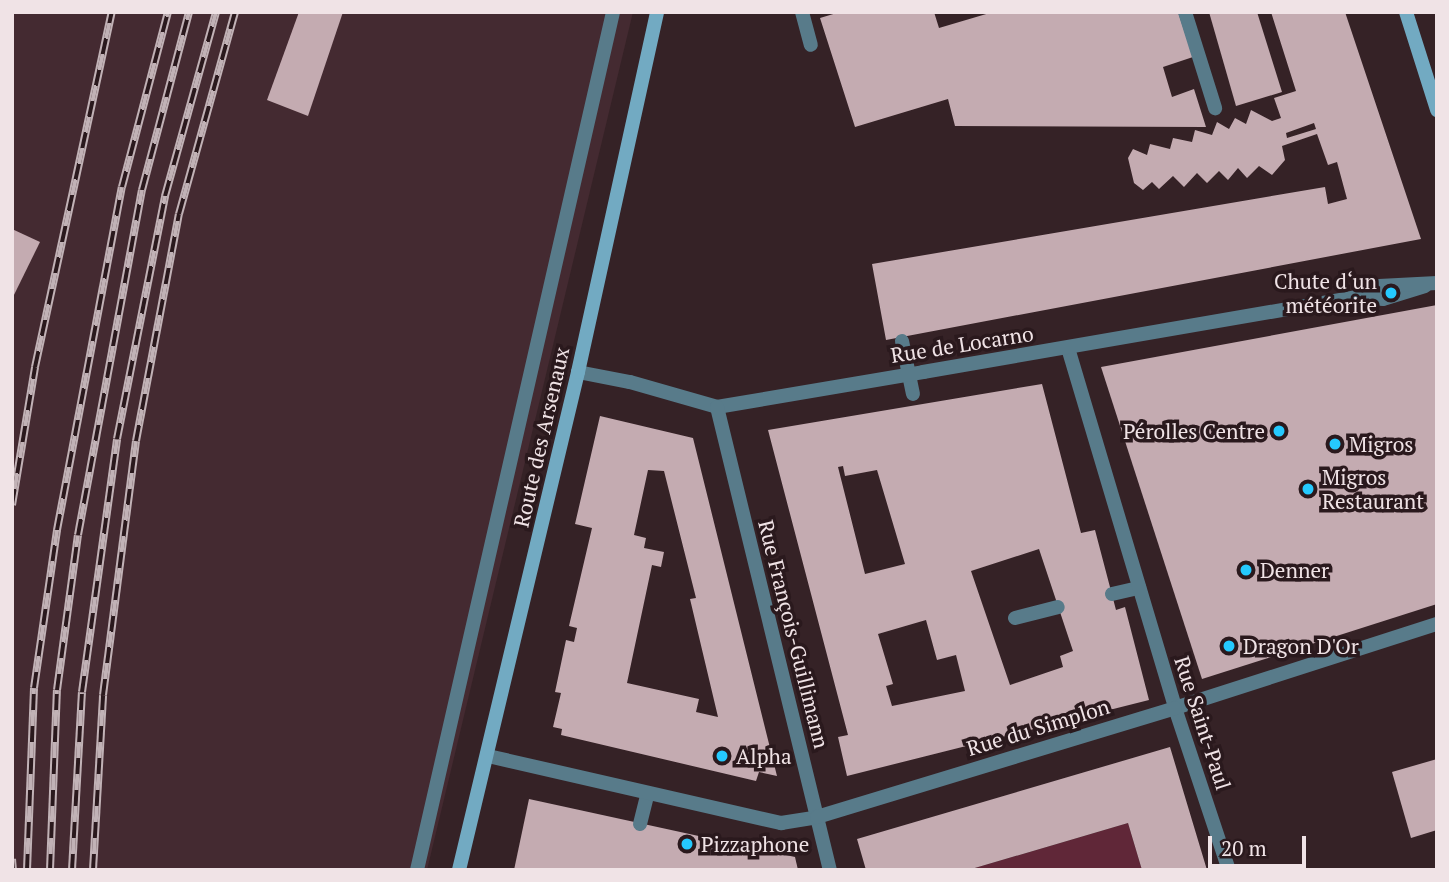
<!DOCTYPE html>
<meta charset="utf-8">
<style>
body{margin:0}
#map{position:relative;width:1449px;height:882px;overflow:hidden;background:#352226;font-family:"PT Serif",serif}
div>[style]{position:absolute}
.built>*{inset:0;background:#442a31}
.green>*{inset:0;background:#602738}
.building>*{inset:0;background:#c4abb1}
.service>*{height:14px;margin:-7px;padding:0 7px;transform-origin:7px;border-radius:7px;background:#587b8a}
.pedestrian>*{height:14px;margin:-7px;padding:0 7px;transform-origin:7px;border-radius:7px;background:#587b8a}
.minor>*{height:14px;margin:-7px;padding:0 7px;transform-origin:7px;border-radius:7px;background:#587b8a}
.secondary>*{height:14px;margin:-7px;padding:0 7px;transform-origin:7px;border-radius:7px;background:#72aac2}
.rail>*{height:8px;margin-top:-4px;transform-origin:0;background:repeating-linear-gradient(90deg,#2a191d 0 16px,#c1b2b6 0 32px);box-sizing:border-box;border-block:2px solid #c1b2b6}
.dots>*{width:19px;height:19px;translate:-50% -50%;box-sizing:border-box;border:4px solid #2a191d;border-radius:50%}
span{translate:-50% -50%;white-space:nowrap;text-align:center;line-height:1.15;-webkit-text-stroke:7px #2a191d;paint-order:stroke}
.poi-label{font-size:21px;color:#f0e3e6}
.right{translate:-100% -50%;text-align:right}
.left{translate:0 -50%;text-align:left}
.street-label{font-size:21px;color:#f0e3e6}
.frame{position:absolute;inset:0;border:14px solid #f0e3e6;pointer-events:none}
.scale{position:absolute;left:1208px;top:836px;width:98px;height:32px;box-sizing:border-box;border:4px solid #f0e3e6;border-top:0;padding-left:9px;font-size:21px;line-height:24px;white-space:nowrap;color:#f0e3e6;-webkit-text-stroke:5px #2a191d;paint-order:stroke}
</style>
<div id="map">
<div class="built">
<i style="clip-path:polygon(12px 12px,633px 12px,427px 870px,12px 870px)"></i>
</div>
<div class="green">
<i style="clip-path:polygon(1128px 823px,1142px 870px,968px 870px)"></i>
</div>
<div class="building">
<i style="clip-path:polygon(299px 12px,343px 12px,308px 116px,267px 100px)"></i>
<i style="clip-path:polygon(840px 12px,934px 12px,939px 28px,993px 12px,1178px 12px,1193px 57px,1163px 67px,1172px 97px,1194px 89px,1206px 127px,955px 126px,948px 99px,855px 127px,820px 18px)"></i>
<i style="clip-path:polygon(1209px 12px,1257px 12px,1282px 92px,1236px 106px)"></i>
<i style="clip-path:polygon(evenodd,1271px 12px,1345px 12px,1421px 239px,886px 340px,872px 264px,1325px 187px,1328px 204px,1347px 199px,1337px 162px,1328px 165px,1317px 134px,1282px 146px,1285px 160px,1272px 175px,1259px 166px,1247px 178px,1238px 168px,1228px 180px,1219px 171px,1207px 183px,1197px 173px,1184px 187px,1173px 176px,1159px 189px,1152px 182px,1143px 190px,1134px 183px,1128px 158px,1133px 149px,1147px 155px,1150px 144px,1170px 149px,1173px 138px,1192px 142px,1195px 130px,1212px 135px,1217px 122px,1229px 129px,1235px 118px,1246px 124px,1251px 110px,1272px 121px,1281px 118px,1274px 98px,1296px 91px,1271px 12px,1314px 123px,1316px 129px,1287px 138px,1286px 133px,1314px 123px)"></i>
<i style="clip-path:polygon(12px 229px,40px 242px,12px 299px)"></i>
<i style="clip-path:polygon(1437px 305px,1437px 604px,1202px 679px,1101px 367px)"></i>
<i style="clip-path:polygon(evenodd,1042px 384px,1081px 533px,1095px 530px,1116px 610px,1125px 607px,1149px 700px,847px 776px,838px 737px,848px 735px,768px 430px,1042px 384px,843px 466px,845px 476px,877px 470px,905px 564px,865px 574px,838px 467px,843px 466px,1042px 384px,1039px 549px,1073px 651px,1060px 656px,1063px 667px,1010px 685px,971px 571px,1039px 549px,1042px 384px,926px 620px,937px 660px,956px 655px,965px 691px,892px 706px,886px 686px,893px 684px,878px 634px,926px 620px)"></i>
<i style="clip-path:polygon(evenodd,600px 416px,693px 438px,777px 776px,759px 772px,756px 781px,561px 735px,562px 729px,553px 727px,561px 693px,555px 692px,566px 640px,574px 642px,577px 628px,569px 626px,592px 528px,575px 524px,600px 416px,648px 470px,664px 471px,696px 598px,690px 599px,718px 717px,696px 712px,699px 699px,627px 683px,652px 565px,661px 567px,664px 552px,644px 548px,646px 538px,634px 535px,648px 470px)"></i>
<i style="clip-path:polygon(1170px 747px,1207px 870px,1142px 870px,1128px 823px,968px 870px,866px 870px,857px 839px)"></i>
<i style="clip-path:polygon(1437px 759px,1437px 830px,1411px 838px,1392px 772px)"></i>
<i style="clip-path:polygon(529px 799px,795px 857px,798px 870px,514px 870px)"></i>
</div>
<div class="service">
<i style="left:802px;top:12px;width:34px;rotate:75deg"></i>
<i style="left:1185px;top:12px;width:101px;rotate:72.6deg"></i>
<i style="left:902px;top:341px;width:54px;rotate:78.3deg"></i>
<i style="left:1112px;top:594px;width:28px;rotate:-13deg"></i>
<i style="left:1015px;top:618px;width:44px;rotate:-14.3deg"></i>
<i style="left:640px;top:824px;width:32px;rotate:-76deg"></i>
<i style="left:417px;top:870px;width:880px;rotate:-77.13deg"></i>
</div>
<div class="pedestrian">
<i style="left:1357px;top:297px;width:26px;rotate:4deg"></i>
<i style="left:1383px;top:299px;width:44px;rotate:-17.2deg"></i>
<i style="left:1068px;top:348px;width:376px;rotate:73.4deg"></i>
<i style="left:1175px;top:708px;width:171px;rotate:71.6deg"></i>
<i style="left:923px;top:372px;width:438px;rotate:-9.8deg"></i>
<i style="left:1355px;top:297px;width:26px;rotate:-25deg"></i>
<i style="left:1379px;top:286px;width:58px;rotate:-3deg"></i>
<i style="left:1175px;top:708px;width:275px;rotate:-17.8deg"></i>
</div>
<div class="minor">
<i style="left:578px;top:372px;width:53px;rotate:10.9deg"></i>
<i style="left:630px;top:382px;width:91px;rotate:16deg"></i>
<i style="left:717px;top:407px;width:209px;rotate:-9.6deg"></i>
<i style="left:717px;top:407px;width:477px;rotate:76.3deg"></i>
<i style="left:488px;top:756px;width:301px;rotate:12.9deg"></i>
<i style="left:781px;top:823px;width:36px;rotate:-9deg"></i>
<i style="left:817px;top:817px;width:374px;rotate:-16.9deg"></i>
</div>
<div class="secondary">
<i style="left:1406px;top:12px;width:103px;rotate:72.4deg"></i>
<i style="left:459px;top:870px;width:512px;rotate:-76.56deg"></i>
<i style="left:578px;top:372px;width:369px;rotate:-77.6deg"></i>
</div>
<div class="rail">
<i style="left:12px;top:505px;width:140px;rotate:-80.5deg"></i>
<i style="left:35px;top:367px;width:363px;rotate:-77.8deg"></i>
<i style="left:12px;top:859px;width:11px;rotate:85deg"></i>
<i style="left:27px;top:870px;width:182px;rotate:-87.8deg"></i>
<i style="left:34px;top:688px;width:160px;rotate:-81.7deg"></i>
<i style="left:57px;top:530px;width:349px;rotate:-79.3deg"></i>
<i style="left:122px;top:187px;width:181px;rotate:-75.3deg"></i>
<i style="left:50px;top:870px;width:180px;rotate:-87.8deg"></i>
<i style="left:57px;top:690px;width:156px;rotate:-82.3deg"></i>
<i style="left:78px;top:535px;width:351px;rotate:-79.5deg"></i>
<i style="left:142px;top:190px;width:184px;rotate:-75.2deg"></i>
<i style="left:72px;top:870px;width:178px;rotate:-86.8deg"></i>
<i style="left:82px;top:692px;width:255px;rotate:-82.1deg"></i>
<i style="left:117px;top:439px;width:248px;rotate:-78.8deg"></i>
<i style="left:165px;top:196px;width:191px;rotate:-74.5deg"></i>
<i style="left:93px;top:870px;width:175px;rotate:-86.7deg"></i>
<i style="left:103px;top:695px;width:256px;rotate:-82.6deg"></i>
<i style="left:136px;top:441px;width:231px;rotate:-79.3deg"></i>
<i style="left:179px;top:214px;width:210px;rotate:-74.5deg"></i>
</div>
<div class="dots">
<i style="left:1391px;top:293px;background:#25c9fe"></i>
<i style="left:1279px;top:431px;background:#25c9fe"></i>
<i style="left:1335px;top:444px;background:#25c9fe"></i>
<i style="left:1308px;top:489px;background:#25c9fe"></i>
<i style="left:1246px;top:570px;background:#25c9fe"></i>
<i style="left:1229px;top:646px;background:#25c9fe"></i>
<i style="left:722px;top:756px;background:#25c9fe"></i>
<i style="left:687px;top:844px;background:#25c9fe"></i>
</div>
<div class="poi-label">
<span class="right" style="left:1377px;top:293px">Chute d‘un<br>météorite</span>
<span class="right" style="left:1265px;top:431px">Pérolles Centre</span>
<span class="left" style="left:1349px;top:444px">Migros</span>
<span class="left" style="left:1322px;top:489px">Migros<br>Restaurant</span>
<span class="left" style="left:1260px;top:570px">Denner</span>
<span class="left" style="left:1243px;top:646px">Dragon D'Or</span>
<span class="left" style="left:736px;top:756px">Alpha</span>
<span class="left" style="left:701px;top:844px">Pizzaphone</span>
</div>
<div class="street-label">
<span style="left:962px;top:344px;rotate:-9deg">Rue de Locarno</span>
<span style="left:541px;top:437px;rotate:-77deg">Route des Arsenaux</span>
<span style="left:794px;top:634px;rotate:76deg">Rue François-Guillimann</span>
<span style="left:1203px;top:723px;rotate:72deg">Rue Saint-Paul</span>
<span style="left:1038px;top:727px;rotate:-17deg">Rue du Simplon</span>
</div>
<div class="frame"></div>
<div class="scale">20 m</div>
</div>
